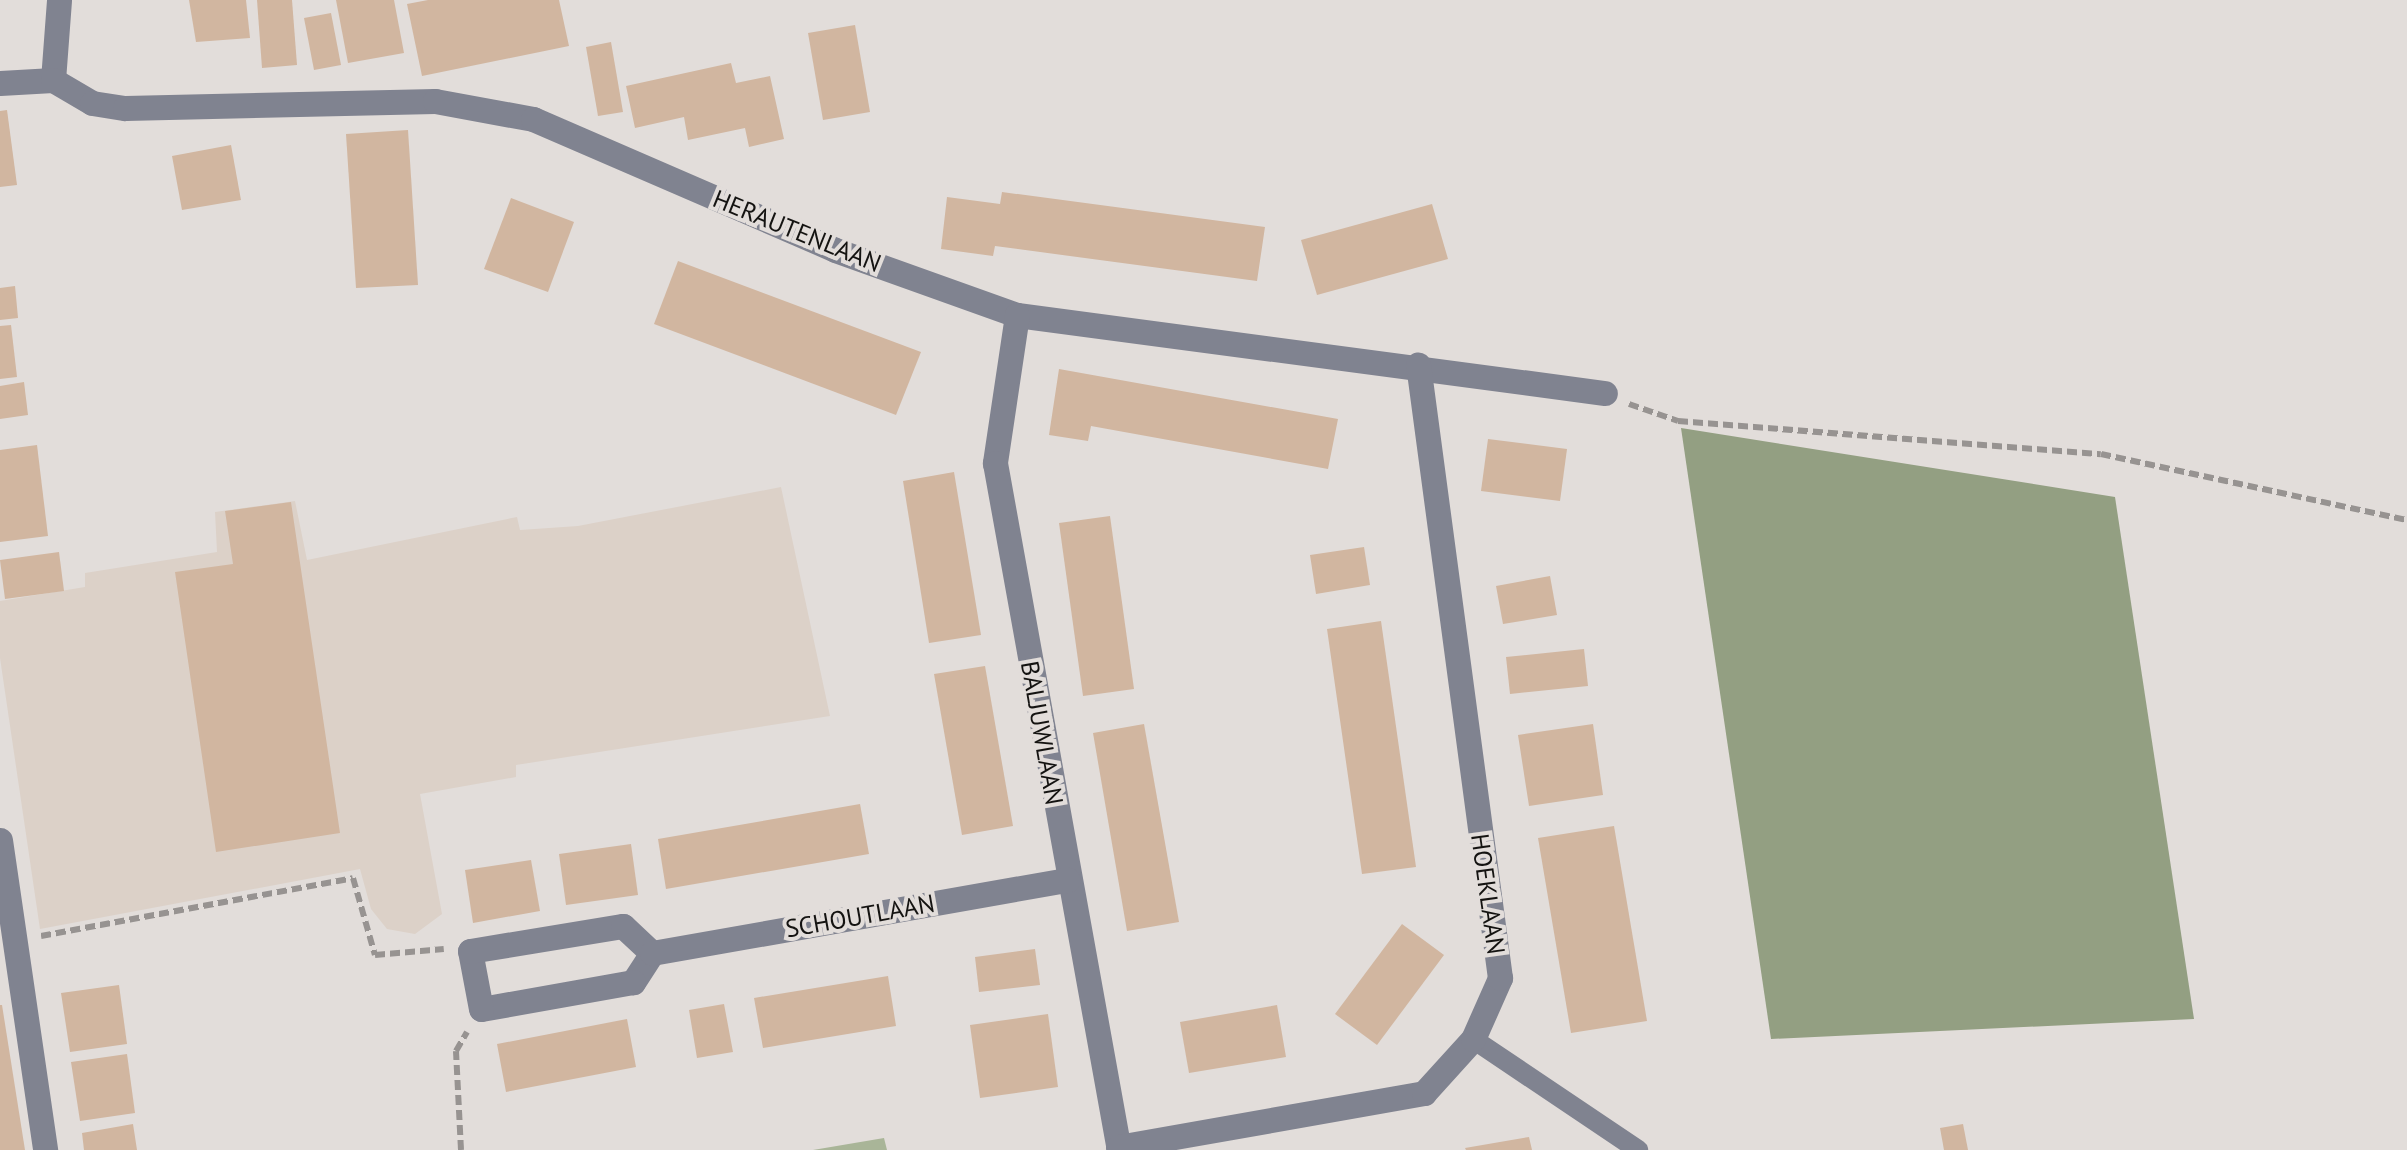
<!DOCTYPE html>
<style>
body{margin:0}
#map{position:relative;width:2407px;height:1150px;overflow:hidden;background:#e2ddda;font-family:"PT Sans",sans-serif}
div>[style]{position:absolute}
.built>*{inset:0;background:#dcd1c8}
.green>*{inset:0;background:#a9b598}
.forest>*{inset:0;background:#939f82}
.building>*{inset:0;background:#d1b6a0}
.path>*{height:6px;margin-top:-3px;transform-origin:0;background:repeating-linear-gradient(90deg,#979391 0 10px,transparent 0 15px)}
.lane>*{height:20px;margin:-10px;padding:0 10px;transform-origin:10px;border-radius:10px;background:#808390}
.street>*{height:25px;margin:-12.5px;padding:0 12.5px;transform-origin:12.5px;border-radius:12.5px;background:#808390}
span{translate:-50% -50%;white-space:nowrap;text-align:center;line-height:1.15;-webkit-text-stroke:8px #e2ddda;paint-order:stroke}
.street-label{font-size:25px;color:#141311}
</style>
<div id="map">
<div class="built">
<i style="clip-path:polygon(781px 487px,830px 716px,516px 765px,516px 777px,420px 794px,442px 914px,415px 934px,387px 929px,371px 909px,360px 869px,40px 929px,0 658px,0 601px,85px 587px,85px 573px,217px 552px,215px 512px,295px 501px,307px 560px,517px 517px,520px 530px,578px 526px)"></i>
</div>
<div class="green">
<i style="clip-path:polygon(884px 1138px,887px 1150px,813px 1150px)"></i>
</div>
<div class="forest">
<i style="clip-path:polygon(1681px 428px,2115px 497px,2194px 1019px,1771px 1039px)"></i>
</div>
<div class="building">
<i style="clip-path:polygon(189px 0,246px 0,250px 38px,196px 42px)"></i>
<i style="clip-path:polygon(257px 0,292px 0,297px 65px,262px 68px)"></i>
<i style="clip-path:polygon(336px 0,394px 0,404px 53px,348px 63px)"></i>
<i style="clip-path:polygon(428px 0,559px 0,569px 46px,422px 76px,407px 4px)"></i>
<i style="clip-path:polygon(331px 13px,341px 65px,314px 70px,304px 18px)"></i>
<i style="clip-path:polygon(855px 25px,870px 112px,823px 120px,808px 33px)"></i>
<i style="clip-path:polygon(611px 42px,623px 112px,598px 116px,586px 47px)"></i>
<i style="clip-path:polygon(731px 63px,736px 83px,770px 76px,784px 139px,749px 147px,745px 128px,688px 140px,684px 117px,635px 128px,626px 86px)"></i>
<i style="clip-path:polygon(7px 110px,17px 185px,0 187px,0 111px)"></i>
<i style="clip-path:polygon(408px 130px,418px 285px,356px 288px,346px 134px)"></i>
<i style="clip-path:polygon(231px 145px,241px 200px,182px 210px,172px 156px)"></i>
<i style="clip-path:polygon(1002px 192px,1265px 227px,1257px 281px,995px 246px,993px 256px,941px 249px,947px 197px,1000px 204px)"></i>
<i style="clip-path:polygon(511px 198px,574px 222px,548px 292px,484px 269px)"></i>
<i style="clip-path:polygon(1432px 204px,1448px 259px,1317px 295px,1301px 240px)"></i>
<i style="clip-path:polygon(678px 261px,921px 352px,896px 415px,654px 324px)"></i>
<i style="clip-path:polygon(15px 286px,18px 318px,0 320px,0 288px)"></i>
<i style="clip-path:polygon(11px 325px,17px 377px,0 379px,0 326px)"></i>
<i style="clip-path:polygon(1059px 369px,1338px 419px,1328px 469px,1091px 426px,1088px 441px,1049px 435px)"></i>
<i style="clip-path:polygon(24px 382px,28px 415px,0 419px,0 386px)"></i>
<i style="clip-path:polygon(1488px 439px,1567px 449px,1560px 501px,1481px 491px)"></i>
<i style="clip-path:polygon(37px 445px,48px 536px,0 542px,0 450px)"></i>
<i style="clip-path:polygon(954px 472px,981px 635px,929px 643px,903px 481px)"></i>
<i style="clip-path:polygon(291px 502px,340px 833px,216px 852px,175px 572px,233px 564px,225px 511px)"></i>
<i style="clip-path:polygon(1110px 516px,1134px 689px,1083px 696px,1059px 523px)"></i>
<i style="clip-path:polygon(1364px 547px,1370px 585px,1316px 594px,1310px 555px)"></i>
<i style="clip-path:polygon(59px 552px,64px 591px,5px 599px,0 560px)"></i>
<i style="clip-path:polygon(1550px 576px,1557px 615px,1503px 624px,1496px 586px)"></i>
<i style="clip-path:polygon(1381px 621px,1416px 867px,1362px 874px,1327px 629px)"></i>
<i style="clip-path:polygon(1584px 649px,1588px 686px,1510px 694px,1506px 657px)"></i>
<i style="clip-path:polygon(985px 666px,1013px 826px,962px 835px,934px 674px)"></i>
<i style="clip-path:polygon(1144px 724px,1179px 922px,1127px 931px,1093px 733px)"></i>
<i style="clip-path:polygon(1593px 724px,1603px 795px,1529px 806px,1518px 735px)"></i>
<i style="clip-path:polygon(860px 804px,869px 854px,666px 889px,658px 839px)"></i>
<i style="clip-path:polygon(1614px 826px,1647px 1021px,1571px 1033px,1538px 838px)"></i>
<i style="clip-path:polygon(631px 844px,638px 895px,566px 905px,559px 854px)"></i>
<i style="clip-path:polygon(531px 860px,540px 911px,473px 923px,465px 870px)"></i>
<i style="clip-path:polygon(1402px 924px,1444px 955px,1377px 1045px,1335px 1014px)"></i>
<i style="clip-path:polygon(1035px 949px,1040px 985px,979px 992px,975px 957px)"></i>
<i style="clip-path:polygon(888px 976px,896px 1026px,763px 1048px,754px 998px)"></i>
<i style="clip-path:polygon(119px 985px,127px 1044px,70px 1052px,61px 993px)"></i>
<i style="clip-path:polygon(724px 1004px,733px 1052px,697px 1058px,689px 1010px)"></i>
<i style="clip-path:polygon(0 1005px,2px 1005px,25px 1150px,0 1150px)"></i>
<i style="clip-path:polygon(1277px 1005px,1286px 1057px,1189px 1073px,1180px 1022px)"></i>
<i style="clip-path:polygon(1048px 1014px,1058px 1087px,980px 1098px,970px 1025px)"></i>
<i style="clip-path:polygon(627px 1019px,636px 1067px,506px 1092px,497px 1044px)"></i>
<i style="clip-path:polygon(127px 1054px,135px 1113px,80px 1121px,71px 1062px)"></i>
<i style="clip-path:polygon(133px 1124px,137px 1150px,84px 1150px,82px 1133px)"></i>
<i style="clip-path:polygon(1963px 1124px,1968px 1150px,1944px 1150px,1940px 1128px)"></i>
<i style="clip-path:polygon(1529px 1137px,1532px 1150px,1466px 1150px,1465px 1148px)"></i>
</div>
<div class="path">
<i style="left:1629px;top:404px;width:52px;rotate:19.1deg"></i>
<i style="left:1678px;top:421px;width:424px;rotate:4.5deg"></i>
<i style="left:2101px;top:454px;width:313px;rotate:12.2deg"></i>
<i style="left:41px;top:936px;width:317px;rotate:-10.5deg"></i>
<i style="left:353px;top:878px;width:80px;rotate:74.1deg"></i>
<i style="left:375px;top:955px;width:69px;rotate:-5deg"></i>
<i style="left:461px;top:1150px;width:99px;rotate:-92.9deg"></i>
<i style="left:456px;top:1051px;width:22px;rotate:-60deg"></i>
</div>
<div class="lane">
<i style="left:1473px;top:1039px;width:199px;rotate:33.9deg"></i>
</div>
<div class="street">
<i style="left:53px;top:80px;width:80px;rotate:-85.7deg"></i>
<i style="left:0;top:83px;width:53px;rotate:-3.2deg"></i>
<i style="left:53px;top:80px;width:45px;rotate:30.5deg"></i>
<i style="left:92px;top:103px;width:33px;rotate:9deg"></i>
<i style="left:125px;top:108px;width:310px;rotate:-1.3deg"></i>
<i style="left:435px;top:101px;width:100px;rotate:10.4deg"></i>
<i style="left:533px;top:119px;width:329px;rotate:23.4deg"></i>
<i style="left:835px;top:250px;width:193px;rotate:19.7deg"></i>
<i style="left:1017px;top:315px;width:593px;rotate:7.56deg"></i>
<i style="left:1017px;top:315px;width:150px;rotate:98.5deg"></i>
<i style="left:995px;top:463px;width:698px;rotate:79.77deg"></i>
<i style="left:0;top:840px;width:313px;rotate:81.7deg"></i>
<i style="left:652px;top:953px;width:35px;rotate:123deg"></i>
<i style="left:633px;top:982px;width:154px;rotate:169.9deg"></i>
<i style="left:481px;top:1009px;width:59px;rotate:-100.7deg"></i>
<i style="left:470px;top:951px;width:155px;rotate:-9.3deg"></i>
<i style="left:623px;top:926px;width:40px;rotate:43deg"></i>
<i style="left:652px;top:953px;width:422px;rotate:-10deg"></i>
<i style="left:1118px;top:1147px;width:311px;rotate:-10deg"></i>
<i style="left:1424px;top:1093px;width:73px;rotate:-47.8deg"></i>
<i style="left:1473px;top:1039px;width:67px;rotate:-66.1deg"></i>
<i style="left:1500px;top:978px;width:619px;rotate:-97.61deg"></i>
</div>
<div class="street-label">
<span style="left:797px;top:231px;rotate:22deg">HERAUTENLAAN</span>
<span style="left:1042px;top:733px;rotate:80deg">BALJUWLAAN</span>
<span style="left:1488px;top:894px;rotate:82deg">HOEKLAAN</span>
<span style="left:860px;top:916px;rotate:-10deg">SCHOUTLAAN</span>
</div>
</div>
